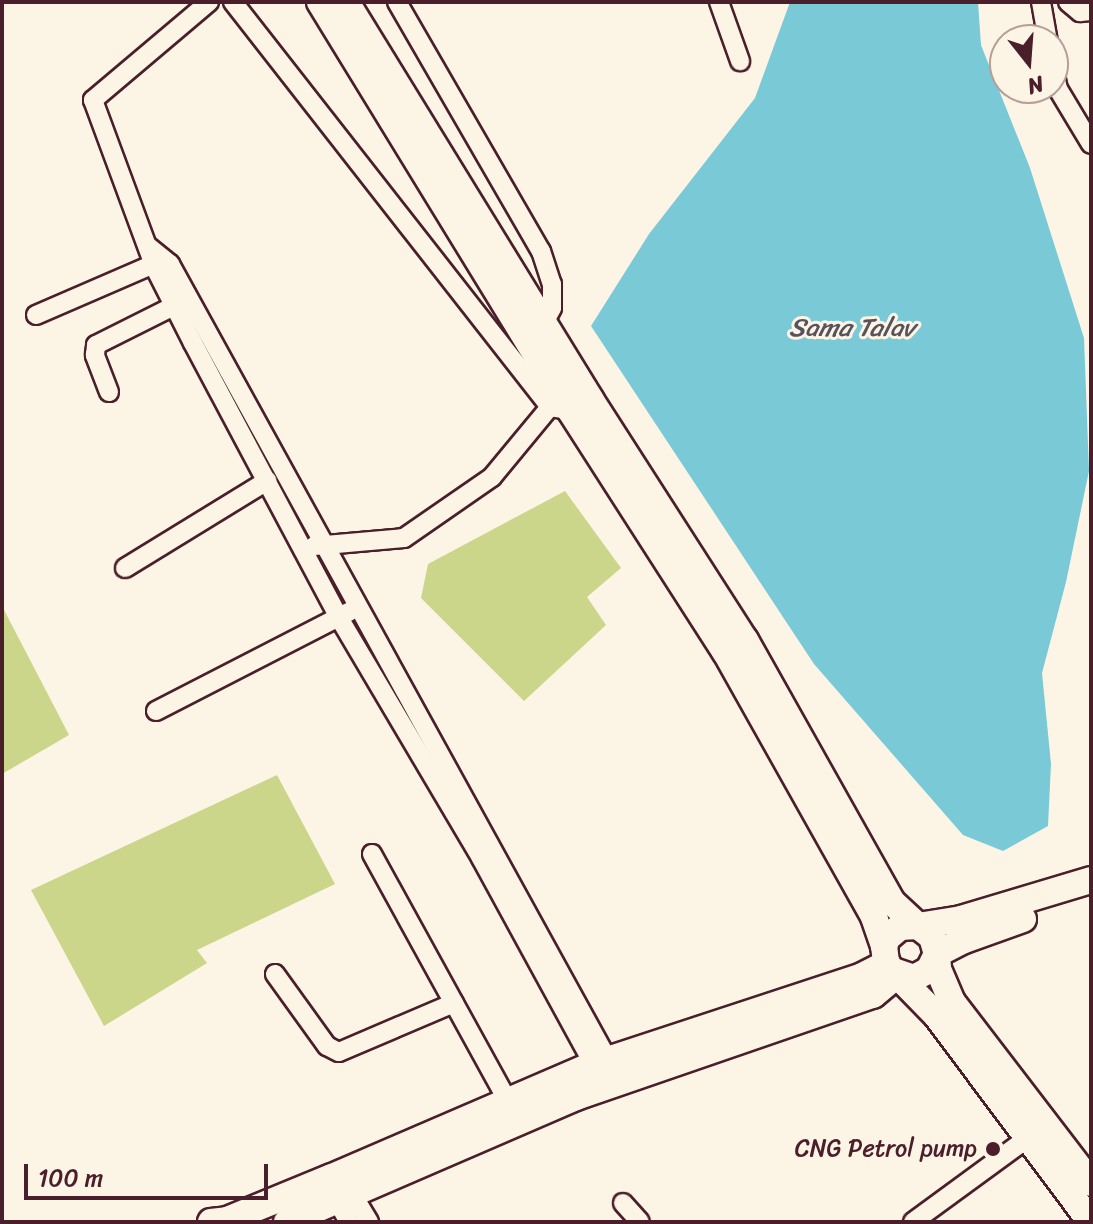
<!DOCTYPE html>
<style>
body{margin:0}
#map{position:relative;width:1093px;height:1224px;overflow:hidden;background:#fcf5e5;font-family:Sriracha,sans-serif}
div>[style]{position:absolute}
.green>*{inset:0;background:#cbd68a}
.water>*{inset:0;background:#7ac9d6}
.roads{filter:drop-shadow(2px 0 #4a1f2b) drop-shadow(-2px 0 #4a1f2b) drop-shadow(0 2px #4a1f2b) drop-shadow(0 -2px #4a1f2b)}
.minor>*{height:18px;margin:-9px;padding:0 9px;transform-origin:9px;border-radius:9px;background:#fcf5e5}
.secondary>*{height:26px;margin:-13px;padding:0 13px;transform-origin:13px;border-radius:13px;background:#fcf5e5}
.dots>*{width:22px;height:22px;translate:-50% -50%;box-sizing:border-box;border:4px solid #fcf5e5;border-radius:50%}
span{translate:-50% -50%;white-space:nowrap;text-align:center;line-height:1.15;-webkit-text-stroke:6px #fcf5e5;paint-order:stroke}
.poi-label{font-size:24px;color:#4a1f2b}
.right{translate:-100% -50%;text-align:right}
.water-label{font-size:26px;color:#58525e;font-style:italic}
.frame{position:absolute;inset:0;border:4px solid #4a1f2b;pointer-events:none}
.north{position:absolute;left:989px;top:24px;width:80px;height:80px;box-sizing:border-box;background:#fcf5e5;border:2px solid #b59f9b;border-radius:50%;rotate:163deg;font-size:22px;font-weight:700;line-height:32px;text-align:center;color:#4a1f2b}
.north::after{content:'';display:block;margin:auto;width:28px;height:36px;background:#4a1f2b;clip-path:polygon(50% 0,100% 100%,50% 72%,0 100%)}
.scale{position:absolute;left:24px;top:1164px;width:244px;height:36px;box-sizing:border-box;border:4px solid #4a1f2b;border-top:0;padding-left:10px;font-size:24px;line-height:28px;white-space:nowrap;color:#4a1f2b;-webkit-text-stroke:6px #fcf5e5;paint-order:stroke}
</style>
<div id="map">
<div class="green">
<i style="clip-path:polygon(565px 491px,621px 568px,587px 597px,606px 625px,524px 701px,421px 598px,428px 564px)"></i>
<i style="clip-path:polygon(2px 606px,69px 735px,2px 774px)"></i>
<i style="clip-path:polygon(277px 775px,335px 884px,197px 950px,207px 963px,104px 1026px,31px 890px)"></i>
</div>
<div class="water">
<i style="clip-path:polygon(790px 2px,978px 2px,981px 45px,1030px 168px,1084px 338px,1089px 471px,1066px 582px,1042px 673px,1051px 764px,1048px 826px,1003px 851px,963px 835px,814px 664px,591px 326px,649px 234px,755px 98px)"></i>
</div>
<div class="roads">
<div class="minor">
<i style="left:209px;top:2px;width:152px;rotate:139.8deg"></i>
<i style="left:93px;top:100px;width:181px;rotate:69.7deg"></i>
<i style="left:156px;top:270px;width:82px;rotate:63.1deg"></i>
<i style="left:193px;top:343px;width:309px;rotate:62deg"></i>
<i style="left:338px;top:616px;width:281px;rotate:59.4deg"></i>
<i style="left:481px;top:858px;width:245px;rotate:61.4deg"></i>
<i style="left:233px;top:2px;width:514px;rotate:51.95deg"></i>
<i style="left:550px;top:407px;width:20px;rotate:9deg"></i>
<i style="left:397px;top:2px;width:288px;rotate:60deg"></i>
<i style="left:541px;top:251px;width:35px;rotate:72deg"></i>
<i style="left:552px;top:284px;width:24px;rotate:90deg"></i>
<i style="left:552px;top:308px;width:17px;rotate:118deg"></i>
<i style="left:719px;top:2px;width:63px;rotate:70.4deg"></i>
<i style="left:1041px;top:2px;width:39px;rotate:80deg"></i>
<i style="left:1068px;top:2px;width:16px;rotate:40deg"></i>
<i style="left:1080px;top:12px;width:11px;rotate:-5deg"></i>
<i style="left:1053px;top:64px;width:25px;rotate:79deg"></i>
<i style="left:1058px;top:89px;width:64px;rotate:59deg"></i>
<i style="left:149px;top:247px;width:27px;rotate:39deg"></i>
<i style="left:170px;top:264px;width:919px;rotate:61.18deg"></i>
<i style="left:36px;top:315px;width:129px;rotate:-23.4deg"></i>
<i style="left:109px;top:392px;width:40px;rotate:-111deg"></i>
<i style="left:95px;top:355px;width:10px;rotate:-84deg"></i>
<i style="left:96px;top:345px;width:87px;rotate:-26.6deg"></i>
<i style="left:314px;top:546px;width:90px;rotate:-5.1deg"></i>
<i style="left:404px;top:538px;width:107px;rotate:-34.7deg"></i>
<i style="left:492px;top:477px;width:91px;rotate:-50.4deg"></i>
<i style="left:125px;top:568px;width:167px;rotate:-31.5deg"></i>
<i style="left:156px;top:711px;width:217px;rotate:-27.2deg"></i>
<i style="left:372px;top:854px;width:282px;rotate:61.2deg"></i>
<i style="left:275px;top:974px;width:89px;rotate:54.2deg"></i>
<i style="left:327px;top:1046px;width:13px;rotate:27deg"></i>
<i style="left:339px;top:1052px;width:125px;rotate:-23.1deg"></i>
<i style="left:351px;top:1192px;width:35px;rotate:59deg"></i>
<i style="left:336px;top:1199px;width:26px;rotate:61deg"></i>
<i style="left:623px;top:1203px;width:25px;rotate:48deg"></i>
<i style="left:913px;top:1222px;width:144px;rotate:-36.2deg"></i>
</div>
<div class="secondary">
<i style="left:320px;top:2px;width:479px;rotate:58.5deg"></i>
<i style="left:570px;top:410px;width:287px;rotate:57.3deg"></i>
<i style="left:725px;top:651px;width:305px;rotate:60.7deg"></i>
<i style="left:874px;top:917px;width:31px;rotate:71deg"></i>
<i style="left:346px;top:2px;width:466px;rotate:58.4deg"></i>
<i style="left:590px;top:399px;width:287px;rotate:57.3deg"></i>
<i style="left:745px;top:640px;width:300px;rotate:60.7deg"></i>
<i style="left:892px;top:902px;width:35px;rotate:43deg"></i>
<i style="left:918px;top:926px;width:18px;rotate:38deg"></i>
<i style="left:932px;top:937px;width:18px;rotate:74deg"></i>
<i style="left:937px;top:954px;width:18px;rotate:117deg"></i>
<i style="left:929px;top:970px;width:17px;rotate:152deg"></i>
<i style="left:914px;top:978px;width:24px;rotate:-161deg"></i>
<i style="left:891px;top:970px;width:9px;rotate:-122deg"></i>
<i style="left:886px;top:962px;width:16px;rotate:-97deg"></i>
<i style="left:884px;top:946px;width:9px;rotate:-69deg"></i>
<i style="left:887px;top:938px;width:17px;rotate:-40deg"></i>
<i style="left:900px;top:927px;width:18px;rotate:-3deg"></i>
<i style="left:918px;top:926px;width:44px;rotate:-9.2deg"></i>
<i style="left:961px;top:919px;width:136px;rotate:-16.7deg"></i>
<i style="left:1023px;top:919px;width:63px;rotate:160.4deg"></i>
<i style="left:964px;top:940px;width:30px;rotate:153deg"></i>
<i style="left:937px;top:954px;width:15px;rotate:86deg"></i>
<i style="left:938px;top:969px;width:36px;rotate:67deg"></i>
<i style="left:952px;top:1002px;width:228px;rotate:52.5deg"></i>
<i style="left:211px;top:1222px;width:16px;rotate:-7deg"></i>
<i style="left:227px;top:1220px;width:113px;rotate:-22.3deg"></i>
<i style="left:332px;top:1177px;width:283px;rotate:-23.3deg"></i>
<i style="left:592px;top:1065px;width:284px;rotate:-18.2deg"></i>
<i style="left:862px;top:976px;width:28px;rotate:-27deg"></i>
<i style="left:287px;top:1222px;width:315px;rotate:-23.4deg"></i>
<i style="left:576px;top:1097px;width:314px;rotate:-19deg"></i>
<i style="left:873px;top:995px;width:31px;rotate:-40deg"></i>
<i style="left:897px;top:975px;width:57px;rotate:45.7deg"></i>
<i style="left:937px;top:1016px;width:257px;rotate:53.2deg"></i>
</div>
</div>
<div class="dots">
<i style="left:993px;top:1149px;background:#4a1f2b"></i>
</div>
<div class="poi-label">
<span class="right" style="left:977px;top:1149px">CNG Petrol pump</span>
</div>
<div class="water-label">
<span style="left:852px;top:328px">Sama Talav</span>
</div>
<div class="frame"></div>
<div class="north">N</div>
<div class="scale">100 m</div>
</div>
